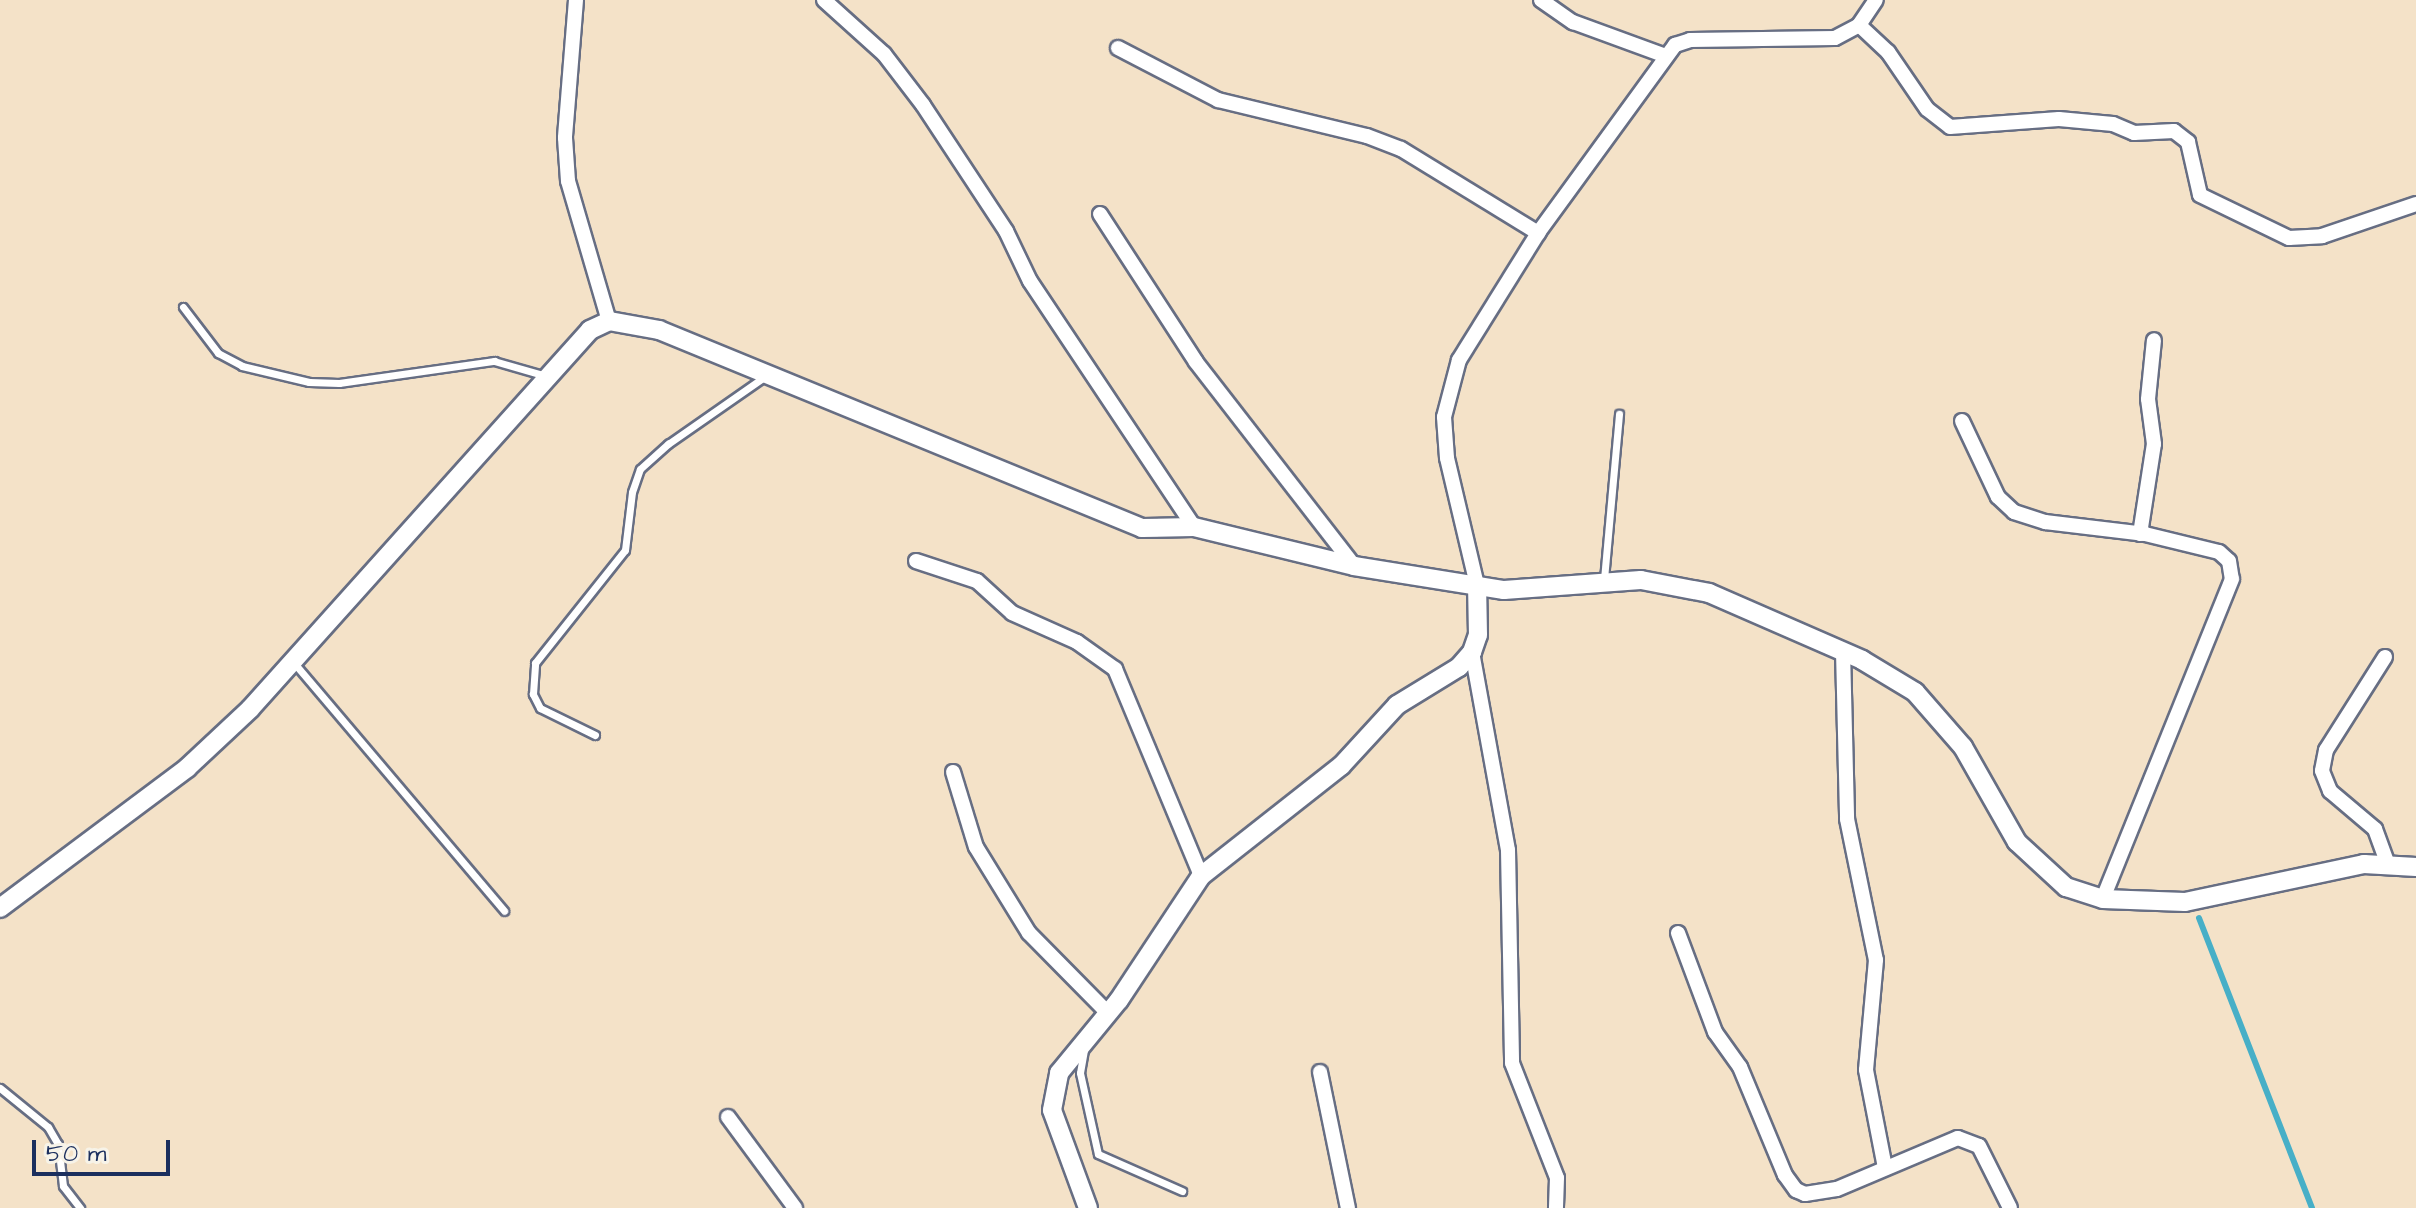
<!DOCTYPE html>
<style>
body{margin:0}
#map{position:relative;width:2416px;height:1208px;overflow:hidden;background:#f4e2c8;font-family:"Architects Daughter",sans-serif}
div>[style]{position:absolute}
.stream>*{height:6px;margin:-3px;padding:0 3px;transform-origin:3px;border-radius:3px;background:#47afc7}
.roads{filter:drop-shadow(2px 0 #676e83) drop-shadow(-2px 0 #676e83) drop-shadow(0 2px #676e83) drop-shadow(0 -2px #676e83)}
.service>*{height:7px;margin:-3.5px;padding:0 3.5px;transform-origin:3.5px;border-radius:3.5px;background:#fff}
.minor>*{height:14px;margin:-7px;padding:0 7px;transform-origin:7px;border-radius:7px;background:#fff}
.tertiary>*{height:18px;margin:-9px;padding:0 9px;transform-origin:9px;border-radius:9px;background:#fff}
span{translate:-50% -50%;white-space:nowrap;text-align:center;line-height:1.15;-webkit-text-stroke:6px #f7f3e8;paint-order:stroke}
.scale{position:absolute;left:32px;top:1140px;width:138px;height:36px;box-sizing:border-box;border:4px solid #1b2f5e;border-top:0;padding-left:10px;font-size:24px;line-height:28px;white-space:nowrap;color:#1b2f5e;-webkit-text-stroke:6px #f7f3e8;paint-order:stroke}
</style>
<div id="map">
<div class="stream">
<i style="left:2199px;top:918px;width:311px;rotate:68.7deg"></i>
</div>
<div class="roads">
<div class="service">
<i style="left:183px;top:307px;width:58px;rotate:52.7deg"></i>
<i style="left:218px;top:353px;width:27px;rotate:28deg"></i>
<i style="left:242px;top:366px;width:69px;rotate:13.4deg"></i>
<i style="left:309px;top:382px;width:30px;rotate:2deg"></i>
<i style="left:339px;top:383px;width:157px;rotate:-8.1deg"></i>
<i style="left:494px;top:361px;width:54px;rotate:16.1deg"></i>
<i style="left:1604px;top:579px;width:166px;rotate:-84.8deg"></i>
<i style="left:294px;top:663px;width:325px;rotate:49.7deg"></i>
<i style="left:595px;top:735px;width:61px;rotate:-153.9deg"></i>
<i style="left:540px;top:708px;width:16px;rotate:-117deg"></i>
<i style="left:533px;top:694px;width:31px;rotate:-86deg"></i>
<i style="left:535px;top:663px;width:144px;rotate:-51.5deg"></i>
<i style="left:625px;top:550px;width:58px;rotate:-83.1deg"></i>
<i style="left:632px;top:492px;width:24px;rotate:-71deg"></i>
<i style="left:640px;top:469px;width:38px;rotate:-42deg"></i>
<i style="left:668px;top:444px;width:117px;rotate:-34.9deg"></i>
<i style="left:1084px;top:1050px;width:23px;rotate:100deg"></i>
<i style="left:1080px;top:1073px;width:83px;rotate:77.5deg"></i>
<i style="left:1098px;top:1154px;width:92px;rotate:23.8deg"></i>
<i style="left:0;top:1088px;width:62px;rotate:39.1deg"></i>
<i style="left:48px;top:1127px;width:20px;rotate:60deg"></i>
<i style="left:58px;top:1144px;width:42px;rotate:83.2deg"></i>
<i style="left:63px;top:1186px;width:28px;rotate:52deg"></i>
</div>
<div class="minor">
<i style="left:576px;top:0;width:138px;rotate:94.6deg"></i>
<i style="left:565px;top:138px;width:43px;rotate:86deg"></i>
<i style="left:568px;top:181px;width:146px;rotate:73.7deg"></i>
<i style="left:824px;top:0;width:81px;rotate:42deg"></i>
<i style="left:884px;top:54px;width:64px;rotate:52.6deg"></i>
<i style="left:923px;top:105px;width:151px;rotate:56.6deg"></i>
<i style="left:1006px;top:231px;width:55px;rotate:64.4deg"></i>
<i style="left:1030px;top:281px;width:296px;rotate:56.3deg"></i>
<i style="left:1541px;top:0;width:39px;rotate:35deg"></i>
<i style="left:1573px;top:22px;width:96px;rotate:20.1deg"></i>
<i style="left:1859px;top:25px;width:40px;rotate:43deg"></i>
<i style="left:1888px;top:52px;width:69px;rotate:55.6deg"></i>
<i style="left:1927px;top:109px;width:29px;rotate:38deg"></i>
<i style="left:1950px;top:127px;width:109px;rotate:-4.2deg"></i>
<i style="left:2059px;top:119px;width:54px;rotate:5.3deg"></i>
<i style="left:2113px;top:124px;width:23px;rotate:23deg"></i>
<i style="left:2134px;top:133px;width:40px;rotate:-2.9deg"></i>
<i style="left:2174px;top:131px;width:18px;rotate:38deg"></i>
<i style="left:2188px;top:142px;width:54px;rotate:77.2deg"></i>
<i style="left:2200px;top:195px;width:99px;rotate:25.8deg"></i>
<i style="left:2289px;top:238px;width:33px;rotate:-3deg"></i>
<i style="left:2322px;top:236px;width:99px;rotate:-18.8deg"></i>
<i style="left:1118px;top:48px;width:113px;rotate:27.5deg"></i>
<i style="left:1218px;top:100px;width:153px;rotate:13.6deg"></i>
<i style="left:1367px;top:136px;width:36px;rotate:21deg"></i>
<i style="left:1401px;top:149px;width:161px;rotate:31.5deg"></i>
<i style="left:1100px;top:214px;width:176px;rotate:57deg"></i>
<i style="left:1196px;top:362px;width:258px;rotate:52.2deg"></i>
<i style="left:1962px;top:421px;width:84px;rotate:64.7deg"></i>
<i style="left:1998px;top:497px;width:22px;rotate:43deg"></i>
<i style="left:2014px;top:512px;width:33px;rotate:18deg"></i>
<i style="left:2045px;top:522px;width:101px;rotate:6.8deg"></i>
<i style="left:2145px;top:534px;width:76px;rotate:13.7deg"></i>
<i style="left:2219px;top:552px;width:13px;rotate:42deg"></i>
<i style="left:2229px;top:561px;width:18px;rotate:81deg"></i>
<i style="left:2232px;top:579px;width:345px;rotate:112deg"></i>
<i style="left:2140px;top:534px;width:91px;rotate:-81.2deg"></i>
<i style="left:2154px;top:444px;width:45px;rotate:-97.6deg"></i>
<i style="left:2148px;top:399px;width:59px;rotate:-84.2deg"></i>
<i style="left:916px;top:561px;width:64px;rotate:18.2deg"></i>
<i style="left:977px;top:581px;width:47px;rotate:42.4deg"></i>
<i style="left:1012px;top:613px;width:71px;rotate:24deg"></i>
<i style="left:1077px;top:642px;width:47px;rotate:35.4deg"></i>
<i style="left:1115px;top:669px;width:224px;rotate:67.4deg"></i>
<i style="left:1477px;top:585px;width:130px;rotate:-103.3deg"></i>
<i style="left:1447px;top:458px;width:41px;rotate:-94.2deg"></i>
<i style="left:1444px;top:417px;width:59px;rotate:-75.3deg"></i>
<i style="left:1459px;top:360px;width:150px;rotate:-58.1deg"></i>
<i style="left:1538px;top:233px;width:233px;rotate:-53.9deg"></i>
<i style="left:1675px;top:45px;width:16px;rotate:-18deg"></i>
<i style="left:1690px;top:40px;width:145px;rotate:-0.8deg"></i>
<i style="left:1835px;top:38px;width:27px;rotate:-28deg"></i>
<i style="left:1859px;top:25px;width:30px;rotate:-56deg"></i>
<i style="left:1843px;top:651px;width:168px;rotate:88.6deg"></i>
<i style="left:1847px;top:819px;width:144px;rotate:78.4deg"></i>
<i style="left:1876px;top:960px;width:110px;rotate:95.2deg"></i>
<i style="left:1866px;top:1070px;width:100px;rotate:79deg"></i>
<i style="left:1472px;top:652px;width:201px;rotate:79.7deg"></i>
<i style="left:1508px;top:850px;width:213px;rotate:88.9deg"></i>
<i style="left:1512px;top:1063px;width:123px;rotate:68.6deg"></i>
<i style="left:1557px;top:1178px;width:30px;rotate:92deg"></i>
<i style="left:2385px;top:657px;width:110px;rotate:122.4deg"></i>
<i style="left:2326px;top:750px;width:21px;rotate:101deg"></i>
<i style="left:2322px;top:771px;width:22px;rotate:68deg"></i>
<i style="left:2330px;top:791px;width:59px;rotate:40.2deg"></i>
<i style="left:2375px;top:829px;width:37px;rotate:70deg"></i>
<i style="left:953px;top:772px;width:78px;rotate:73deg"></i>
<i style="left:976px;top:847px;width:101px;rotate:58.4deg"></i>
<i style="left:1029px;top:933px;width:112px;rotate:45.4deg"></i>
<i style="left:1678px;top:933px;width:106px;rotate:69.5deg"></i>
<i style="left:1715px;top:1032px;width:43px;rotate:54.5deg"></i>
<i style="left:1740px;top:1067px;width:117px;rotate:67.4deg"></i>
<i style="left:1785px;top:1175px;width:19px;rotate:54deg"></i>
<i style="left:1796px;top:1190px;width:10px;rotate:24deg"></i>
<i style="left:1805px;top:1194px;width:32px;rotate:-9deg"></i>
<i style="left:1837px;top:1189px;width:131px;rotate:-22.9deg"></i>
<i style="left:1958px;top:1138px;width:22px;rotate:21deg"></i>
<i style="left:1979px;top:1146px;width:69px;rotate:63.4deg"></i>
<i style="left:1320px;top:1072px;width:139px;rotate:78.4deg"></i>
<i style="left:728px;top:1117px;width:113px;rotate:53.6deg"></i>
</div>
<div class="tertiary">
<i style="left:0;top:908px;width:234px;rotate:-36.8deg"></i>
<i style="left:187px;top:768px;width:86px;rotate:-43.1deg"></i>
<i style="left:250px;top:709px;width:509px;rotate:-48.1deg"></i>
<i style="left:590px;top:330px;width:21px;rotate:-25deg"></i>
<i style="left:609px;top:321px;width:51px;rotate:10.2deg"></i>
<i style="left:659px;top:330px;width:522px;rotate:22.29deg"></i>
<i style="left:1142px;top:528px;width:52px;rotate:-1.1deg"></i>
<i style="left:1194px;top:527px;width:165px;rotate:13.7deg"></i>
<i style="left:1354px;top:566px;width:152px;rotate:9.1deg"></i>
<i style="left:1504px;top:590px;width:137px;rotate:-4.2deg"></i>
<i style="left:1641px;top:580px;width:69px;rotate:10.8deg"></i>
<i style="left:1709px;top:593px;width:167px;rotate:23.6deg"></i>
<i style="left:1862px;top:660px;width:62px;rotate:31.1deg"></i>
<i style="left:1915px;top:692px;width:73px;rotate:48.9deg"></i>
<i style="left:1963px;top:747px;width:109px;rotate:60.4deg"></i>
<i style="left:2017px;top:842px;width:67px;rotate:42.6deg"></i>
<i style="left:2066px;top:887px;width:39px;rotate:18deg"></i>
<i style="left:2103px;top:899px;width:82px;rotate:2.1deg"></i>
<i style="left:2185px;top:902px;width:183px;rotate:-12deg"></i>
<i style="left:2364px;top:864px;width:52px;rotate:3.3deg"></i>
<i style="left:1088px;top:1208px;width:104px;rotate:-110.2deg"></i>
<i style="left:1052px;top:1110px;width:38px;rotate:-79deg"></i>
<i style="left:1059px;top:1073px;width:94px;rotate:-50.6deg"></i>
<i style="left:1119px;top:1000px;width:149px;rotate:-56.5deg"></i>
<i style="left:1201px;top:876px;width:178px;rotate:-38.2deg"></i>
<i style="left:1341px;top:766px;width:83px;rotate:-47.4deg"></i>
<i style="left:1397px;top:705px;width:73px;rotate:-31.5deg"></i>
<i style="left:1459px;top:667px;width:20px;rotate:-49deg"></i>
<i style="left:1472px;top:652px;width:18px;rotate:-71deg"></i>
<i style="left:1478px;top:635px;width:50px;rotate:-91.1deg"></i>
</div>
</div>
<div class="scale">50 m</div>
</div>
